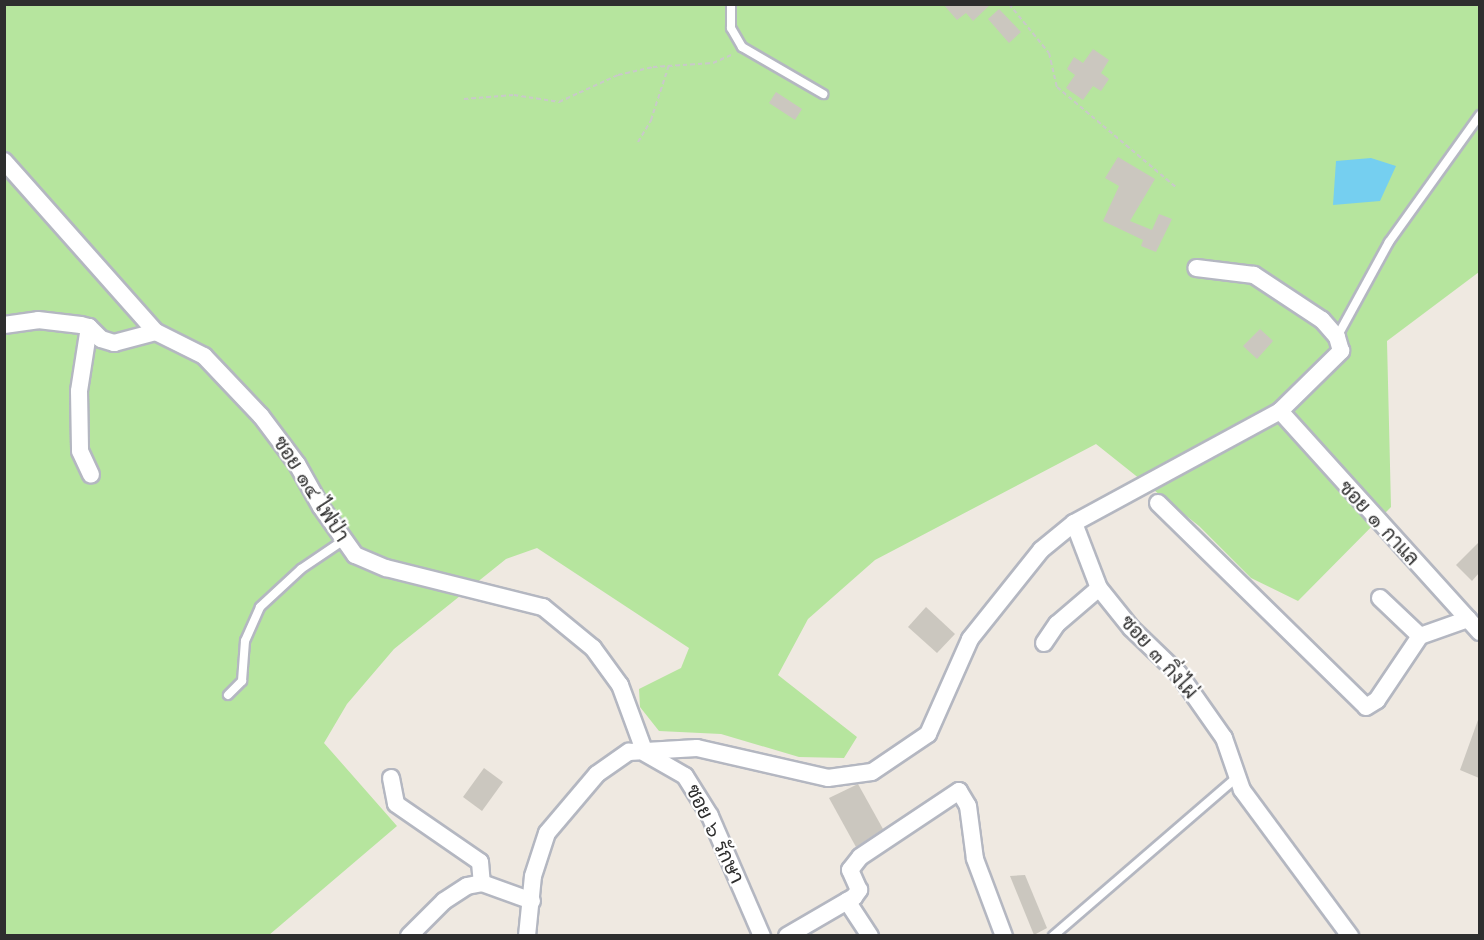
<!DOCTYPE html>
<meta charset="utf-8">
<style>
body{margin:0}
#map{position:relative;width:1484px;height:940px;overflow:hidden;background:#efe9e1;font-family:"Work Sans",Sarabun,sans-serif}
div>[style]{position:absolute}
.green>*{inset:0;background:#b6e59e}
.water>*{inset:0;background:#75cff0}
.building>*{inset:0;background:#cbc7bf}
.path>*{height:2px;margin-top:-1px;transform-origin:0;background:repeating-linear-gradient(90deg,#c9c9c9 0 4.5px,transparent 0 7.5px)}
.roads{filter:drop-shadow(2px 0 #b4b7c1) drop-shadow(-2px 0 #b4b7c1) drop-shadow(0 2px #b4b7c1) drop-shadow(0 -2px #b4b7c1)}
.lane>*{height:8px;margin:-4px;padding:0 4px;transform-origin:4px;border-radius:4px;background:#fff}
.street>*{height:16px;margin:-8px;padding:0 8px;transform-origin:8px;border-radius:8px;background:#fff}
span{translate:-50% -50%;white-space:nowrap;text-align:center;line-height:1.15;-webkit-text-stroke:4.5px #fff;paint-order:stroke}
.street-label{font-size:20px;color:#2e2e2e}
.frame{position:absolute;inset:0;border:6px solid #2e2e2e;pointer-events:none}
</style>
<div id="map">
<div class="green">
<i style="clip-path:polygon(5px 5px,1479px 5px,1479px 272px,1387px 341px,1391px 507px,1298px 601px,1251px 578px,1199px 526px,1096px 444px,875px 560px,808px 619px,778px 675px,857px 737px,844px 758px,799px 757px,721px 734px,659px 731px,640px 707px,639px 689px,681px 668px,689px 648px,537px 548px,506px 559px,394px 649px,347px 704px,324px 743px,397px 826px,269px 935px,5px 936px)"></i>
</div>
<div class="water">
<i style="clip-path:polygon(1371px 158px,1396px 166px,1380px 201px,1333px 205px,1336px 161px)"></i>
</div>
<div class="building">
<i style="clip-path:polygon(943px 4px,991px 4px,973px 21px,966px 13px,957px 20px)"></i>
<i style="clip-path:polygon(999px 9px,1021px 32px,1009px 43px,988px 19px)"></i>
<i style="clip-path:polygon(1093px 49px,1109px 60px,1101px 73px,1109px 79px,1101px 91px,1093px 86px,1083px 100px,1066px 88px,1075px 75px,1067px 69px,1074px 57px,1083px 63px)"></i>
<i style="clip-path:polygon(776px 92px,802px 109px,795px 120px,769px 103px)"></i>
<i style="clip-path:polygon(1118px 157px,1155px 179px,1130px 221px,1152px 230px,1159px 214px,1172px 219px,1156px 252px,1141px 246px,1143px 240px,1103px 221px,1119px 186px,1105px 178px)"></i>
<i style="clip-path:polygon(1260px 329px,1273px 341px,1257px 359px,1243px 346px)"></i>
<i style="clip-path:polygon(1479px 542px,1479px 573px,1472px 581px,1456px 565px)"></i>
<i style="clip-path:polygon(926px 607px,955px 634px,937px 653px,908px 627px)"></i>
<i style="clip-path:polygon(1478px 720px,1479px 721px,1479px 778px,1460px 770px)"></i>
<i style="clip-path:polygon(484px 768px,503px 782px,482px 811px,463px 797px)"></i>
<i style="clip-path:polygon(858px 784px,883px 829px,856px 847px,829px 798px)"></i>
<i style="clip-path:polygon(1025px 875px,1047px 928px,1034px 935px,1010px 876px)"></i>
</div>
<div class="path">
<i style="left:1009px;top:4px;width:63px;rotate:50.8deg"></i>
<i style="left:1049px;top:53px;width:35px;rotate:77deg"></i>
<i style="left:1057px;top:87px;width:157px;rotate:40.1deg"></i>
<i style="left:464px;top:99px;width:50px;rotate:-4.6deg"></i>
<i style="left:514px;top:95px;width:46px;rotate:8.8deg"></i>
<i style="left:559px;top:102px;width:65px;rotate:-24.6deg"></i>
<i style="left:618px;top:75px;width:36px;rotate:-13deg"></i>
<i style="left:653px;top:67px;width:60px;rotate:-3.8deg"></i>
<i style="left:713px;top:63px;width:22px;rotate:-24deg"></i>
<i style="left:638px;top:142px;width:26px;rotate:-59deg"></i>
<i style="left:651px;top:120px;width:58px;rotate:-71.9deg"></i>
</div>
<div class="roads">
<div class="lane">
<i style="left:731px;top:4px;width:24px;rotate:90deg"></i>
<i style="left:731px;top:28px;width:22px;rotate:60deg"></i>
<i style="left:742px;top:47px;width:94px;rotate:30.1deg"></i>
<i style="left:1337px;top:337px;width:108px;rotate:-61.3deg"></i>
<i style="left:1389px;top:242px;width:156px;rotate:-54.4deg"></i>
<i style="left:228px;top:695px;width:20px;rotate:-45deg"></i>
<i style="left:242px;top:681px;width:40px;rotate:-85.7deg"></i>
<i style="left:245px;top:641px;width:37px;rotate:-66deg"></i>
<i style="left:260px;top:607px;width:56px;rotate:-42.8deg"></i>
<i style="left:301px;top:569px;width:52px;rotate:-34deg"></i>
<i style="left:1053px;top:936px;width:243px;rotate:-40.8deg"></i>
</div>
<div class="street">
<i style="left:4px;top:161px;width:229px;rotate:48.4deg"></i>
<i style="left:4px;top:325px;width:34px;rotate:-8deg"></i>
<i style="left:38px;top:320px;width:43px;rotate:6.6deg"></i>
<i style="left:81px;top:325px;width:8px;rotate:14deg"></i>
<i style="left:89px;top:327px;width:17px;rotate:45deg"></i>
<i style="left:101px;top:339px;width:14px;rotate:17deg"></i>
<i style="left:114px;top:343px;width:43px;rotate:-14.7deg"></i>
<i style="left:156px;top:332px;width:54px;rotate:26.6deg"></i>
<i style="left:204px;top:356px;width:83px;rotate:46.5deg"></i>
<i style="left:261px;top:416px;width:60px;rotate:53.1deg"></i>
<i style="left:297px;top:464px;width:49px;rotate:60.8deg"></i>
<i style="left:321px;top:507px;width:59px;rotate:54.7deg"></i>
<i style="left:355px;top:555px;width:34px;rotate:23deg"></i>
<i style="left:386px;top:568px;width:162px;rotate:14deg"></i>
<i style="left:543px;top:607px;width:65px;rotate:39.4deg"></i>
<i style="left:593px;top:648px;width:46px;rotate:53.9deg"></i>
<i style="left:620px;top:685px;width:72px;rotate:69.8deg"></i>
<i style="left:89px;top:327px;width:65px;rotate:98.9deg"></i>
<i style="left:79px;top:391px;width:60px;rotate:89deg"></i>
<i style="left:80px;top:451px;width:26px;rotate:65deg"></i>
<i style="left:1280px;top:411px;width:298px;rotate:47.9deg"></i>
<i style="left:1158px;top:503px;width:291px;rotate:44.4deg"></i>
<i style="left:1366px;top:707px;width:13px;rotate:-32deg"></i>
<i style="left:1377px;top:700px;width:77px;rotate:-56.1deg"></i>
<i style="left:1420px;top:636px;width:51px;rotate:-19.5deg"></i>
<i style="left:1074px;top:523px;width:70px;rotate:69deg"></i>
<i style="left:1099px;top:588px;width:51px;rotate:51.3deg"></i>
<i style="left:1131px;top:628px;width:66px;rotate:43.8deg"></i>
<i style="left:1179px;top:674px;width:78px;rotate:54.9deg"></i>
<i style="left:1224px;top:738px;width:55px;rotate:70.9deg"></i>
<i style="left:1242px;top:790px;width:182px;rotate:53.5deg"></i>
<i style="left:1380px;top:598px;width:55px;rotate:43.5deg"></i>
<i style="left:1044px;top:643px;width:23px;rotate:-56deg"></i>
<i style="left:1057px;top:624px;width:55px;rotate:-40.6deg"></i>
<i style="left:645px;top:753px;width:46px;rotate:29.9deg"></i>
<i style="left:685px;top:776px;width:47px;rotate:58deg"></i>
<i style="left:710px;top:816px;width:131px;rotate:66.6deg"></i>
<i style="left:391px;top:778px;width:26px;rotate:79deg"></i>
<i style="left:396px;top:804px;width:102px;rotate:34.6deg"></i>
<i style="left:480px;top:862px;width:21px;rotate:85deg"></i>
<i style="left:847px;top:901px;width:42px;rotate:56.7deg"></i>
<i style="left:409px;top:936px;width:49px;rotate:-45deg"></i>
<i style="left:444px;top:901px;width:27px;rotate:-33deg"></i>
<i style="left:467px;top:886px;width:15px;rotate:-11deg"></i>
<i style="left:482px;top:883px;width:53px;rotate:19.8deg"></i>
<i style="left:527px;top:936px;width:60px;rotate:-84.3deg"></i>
<i style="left:533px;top:876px;width:45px;rotate:-72deg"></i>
<i style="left:547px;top:833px;width:77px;rotate:-49.7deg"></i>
<i style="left:597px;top:774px;width:39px;rotate:-35deg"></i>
<i style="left:629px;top:752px;width:68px;rotate:-3.4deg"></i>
<i style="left:697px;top:748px;width:134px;rotate:12.9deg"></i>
<i style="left:828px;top:778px;width:44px;rotate:-7.8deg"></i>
<i style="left:872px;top:772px;width:68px;rotate:-34.2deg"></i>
<i style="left:928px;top:734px;width:104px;rotate:-66.1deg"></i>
<i style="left:970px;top:639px;width:114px;rotate:-51.4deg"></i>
<i style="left:1041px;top:550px;width:43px;rotate:-39.3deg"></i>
<i style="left:1074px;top:523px;width:234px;rotate:-28.5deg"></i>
<i style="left:1280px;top:411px;width:86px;rotate:-44.5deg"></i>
<i style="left:1341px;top:351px;width:15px;rotate:-106deg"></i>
<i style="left:1337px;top:337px;width:23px;rotate:-131deg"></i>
<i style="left:1322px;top:320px;width:82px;rotate:-146.5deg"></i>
<i style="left:1254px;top:275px;width:58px;rotate:-173.1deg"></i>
<i style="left:787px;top:936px;width:78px;rotate:-30.2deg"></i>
<i style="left:854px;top:897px;width:9px;rotate:-54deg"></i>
<i style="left:859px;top:890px;width:22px;rotate:-114deg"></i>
<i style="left:850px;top:870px;width:16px;rotate:-52deg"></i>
<i style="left:860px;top:857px;width:119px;rotate:-33.7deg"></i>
<i style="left:959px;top:791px;width:17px;rotate:59deg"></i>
<i style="left:968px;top:806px;width:53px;rotate:82.5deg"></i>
<i style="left:975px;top:859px;width:82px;rotate:69.4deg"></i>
</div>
</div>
<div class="street-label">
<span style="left:311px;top:489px;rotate:57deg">ซอย ๑๔ ไฟป่า</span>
<span style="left:1379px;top:523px;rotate:47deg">ซอย ๑ กาแล</span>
<span style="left:1159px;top:657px;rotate:48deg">ซอย ๓ กิ่งไผ่</span>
<span style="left:715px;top:834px;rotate:64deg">ซอย ๖ รักษา</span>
</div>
<div class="frame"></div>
</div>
